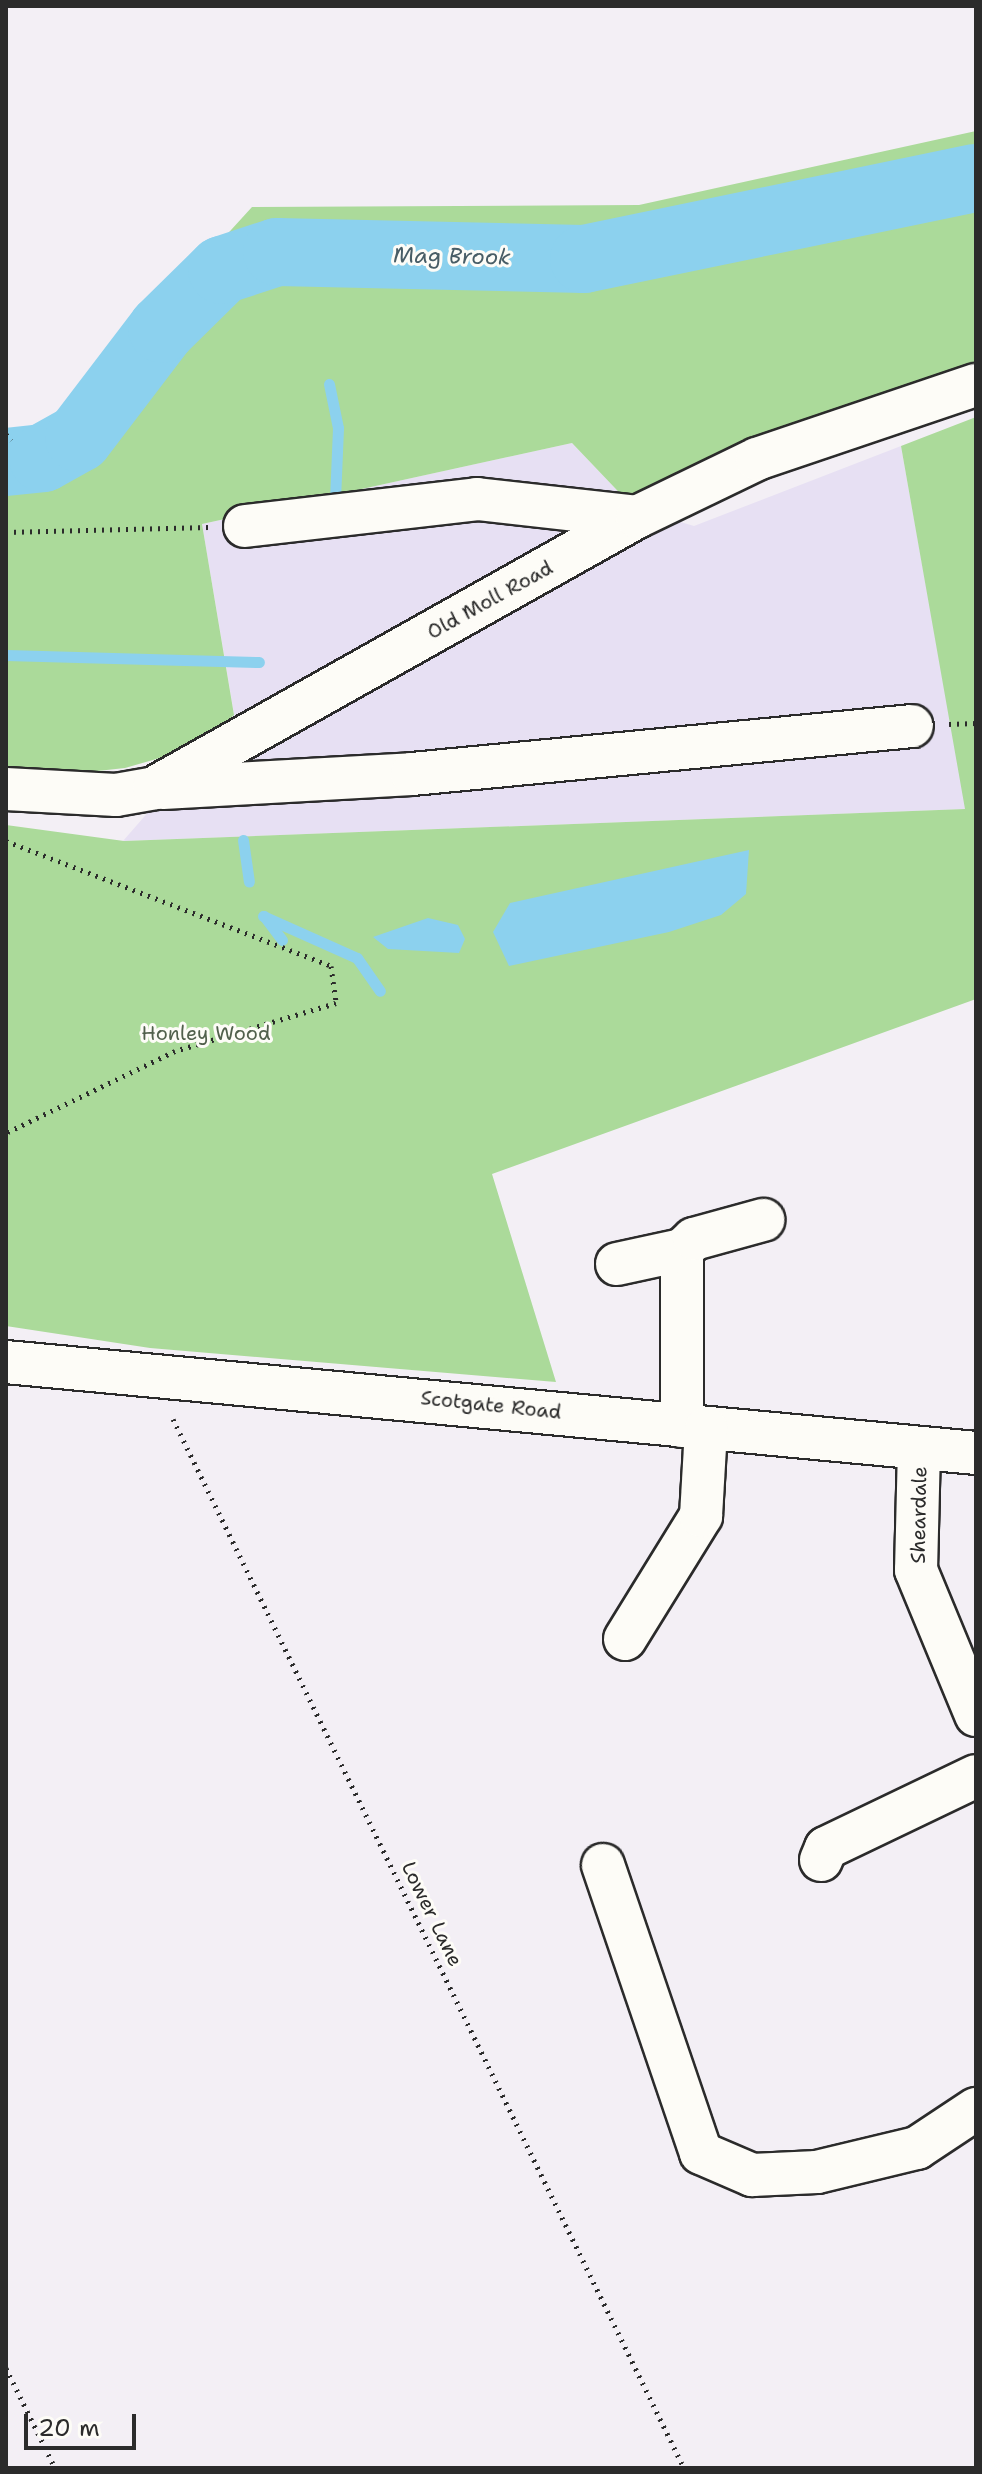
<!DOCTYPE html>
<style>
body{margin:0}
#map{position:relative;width:982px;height:2474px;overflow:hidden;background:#f3eff5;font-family:"Shantell Sans",sans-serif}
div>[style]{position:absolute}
.built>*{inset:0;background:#e7e0f3}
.green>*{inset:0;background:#abda9a}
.water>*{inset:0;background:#8cd1ee}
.stream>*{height:11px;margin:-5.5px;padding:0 5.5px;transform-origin:5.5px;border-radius:5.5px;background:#8cd1ee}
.river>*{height:68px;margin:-34px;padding:0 34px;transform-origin:34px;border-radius:34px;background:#8cd1ee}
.path>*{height:5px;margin-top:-2.5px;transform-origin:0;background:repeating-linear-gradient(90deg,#2b2b2b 0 2px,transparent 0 8px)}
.roads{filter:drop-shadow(2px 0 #2b2b2b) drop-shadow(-2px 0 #2b2b2b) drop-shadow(0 2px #2b2b2b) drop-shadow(0 -2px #2b2b2b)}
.minor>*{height:42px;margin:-21px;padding:0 21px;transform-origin:21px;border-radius:21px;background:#fdfcf7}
span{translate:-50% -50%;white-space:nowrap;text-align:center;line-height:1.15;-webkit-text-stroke:6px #fdfcf7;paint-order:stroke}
.street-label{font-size:20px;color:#2b2b2b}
.park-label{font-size:20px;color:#51604c}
.water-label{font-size:22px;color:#485d66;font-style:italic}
.frame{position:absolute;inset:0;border:8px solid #2b2b2b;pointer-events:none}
.scale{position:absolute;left:24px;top:2414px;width:112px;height:36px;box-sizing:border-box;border:4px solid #2b2b2b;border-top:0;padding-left:10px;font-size:24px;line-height:28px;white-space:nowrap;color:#2b2b2b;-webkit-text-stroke:6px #fdfcf7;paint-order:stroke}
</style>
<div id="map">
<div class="built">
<i style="clip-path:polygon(572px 443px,634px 508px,694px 526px,901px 446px,966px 809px,123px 841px,234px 714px,202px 524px)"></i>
</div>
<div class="green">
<i style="clip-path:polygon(976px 131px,976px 369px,634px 508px,572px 443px,202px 524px,234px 715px,198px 747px,125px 768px,6px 781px,6px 448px,33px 447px,252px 207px,639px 205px)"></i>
<i style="clip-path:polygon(976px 417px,976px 999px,492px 1174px,556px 1382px,150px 1348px,6px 1326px,6px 825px,124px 841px,965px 809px,901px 446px)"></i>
</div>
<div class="water">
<i style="clip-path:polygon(749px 850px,746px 894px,721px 915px,669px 932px,509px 966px,493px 932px,510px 903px)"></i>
<i style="clip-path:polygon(428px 918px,458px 925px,465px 939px,459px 953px,388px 949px,373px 937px)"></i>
</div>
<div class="stream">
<i style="left:329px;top:384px;width:45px;rotate:78.4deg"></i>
<i style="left:338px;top:428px;width:73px;rotate:92.4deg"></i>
<i style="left:6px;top:655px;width:253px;rotate:1.6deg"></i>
<i style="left:243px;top:840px;width:42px;rotate:81.9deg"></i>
<i style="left:263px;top:916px;width:103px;rotate:24.1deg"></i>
<i style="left:357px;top:958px;width:40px;rotate:55.1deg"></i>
<i style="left:264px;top:916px;width:30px;rotate:53deg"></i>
</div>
<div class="river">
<i style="left:6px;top:462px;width:37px;rotate:-6deg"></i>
<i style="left:43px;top:458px;width:41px;rotate:-29.1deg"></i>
<i style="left:79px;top:438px;width:137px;rotate:-52.7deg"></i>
<i style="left:162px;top:329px;width:84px;rotate:-44.5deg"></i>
<i style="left:222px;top:270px;width:58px;rotate:-18.1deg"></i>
<i style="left:277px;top:252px;width:307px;rotate:1.3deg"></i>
<i style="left:584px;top:259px;width:400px;rotate:-11.7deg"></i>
</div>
<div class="path">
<i style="left:6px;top:434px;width:8px;rotate:50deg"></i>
<i style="left:6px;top:532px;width:203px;rotate:-1.4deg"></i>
<i style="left:949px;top:724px;width:27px;rotate:-2deg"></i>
<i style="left:6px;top:841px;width:348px;rotate:21deg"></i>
<i style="left:331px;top:966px;width:37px;rotate:82deg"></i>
<i style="left:336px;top:1003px;width:168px;rotate:163.4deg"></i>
<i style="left:175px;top:1051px;width:188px;rotate:154.1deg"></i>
<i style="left:173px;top:1419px;width:1167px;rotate:64.03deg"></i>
<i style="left:6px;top:2368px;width:111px;rotate:63.9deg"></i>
</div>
<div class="roads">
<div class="minor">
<i style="left:245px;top:526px;width:234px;rotate:-6.6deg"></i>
<i style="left:477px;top:499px;width:161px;rotate:6.4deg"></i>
<i style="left:163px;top:788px;width:249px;rotate:-3.2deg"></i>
<i style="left:412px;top:774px;width:502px;rotate:-5.48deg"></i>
<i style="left:6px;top:789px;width:110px;rotate:3.1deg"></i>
<i style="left:116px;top:795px;width:39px;rotate:-10deg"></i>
<i style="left:154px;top:788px;width:554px;rotate:-29.3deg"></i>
<i style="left:637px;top:517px;width:133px;rotate:-25.8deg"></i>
<i style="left:757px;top:459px;width:231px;rotate:-18.7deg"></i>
<i style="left:682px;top:1250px;width:176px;rotate:90deg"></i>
<i style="left:617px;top:1264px;width:66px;rotate:-12.2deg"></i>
<i style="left:682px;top:1250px;width:16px;rotate:-43deg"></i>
<i style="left:694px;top:1239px;width:72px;rotate:-15.4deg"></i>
<i style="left:6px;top:1362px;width:974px;rotate:5.36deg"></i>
<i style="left:919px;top:1448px;width:122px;rotate:91.4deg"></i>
<i style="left:916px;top:1570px;width:157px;rotate:67.5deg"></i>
<i style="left:625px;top:1639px;width:145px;rotate:-58.3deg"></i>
<i style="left:701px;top:1516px;width:88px;rotate:-86.7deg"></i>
<i style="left:821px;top:1860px;width:13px;rotate:-67deg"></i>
<i style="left:826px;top:1848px;width:166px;rotate:-25.6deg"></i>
<i style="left:603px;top:1865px;width:304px;rotate:71.2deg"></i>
<i style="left:701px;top:2153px;width:56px;rotate:23.3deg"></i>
<i style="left:752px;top:2175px;width:65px;rotate:-2.6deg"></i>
<i style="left:817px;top:2172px;width:103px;rotate:-13.5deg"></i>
<i style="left:917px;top:2148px;width:71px;rotate:-33.5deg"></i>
</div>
</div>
<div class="street-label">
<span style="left:490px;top:600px;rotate:-29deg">Old Moll Road</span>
<span style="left:491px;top:1405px;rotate:6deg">Scotgate Road</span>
<span style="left:919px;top:1515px;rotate:-89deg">Sheardale</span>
<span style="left:432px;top:1914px;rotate:64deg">Lower Lane</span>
</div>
<div class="park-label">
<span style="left:206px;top:1033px">Honley Wood</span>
</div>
<div class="water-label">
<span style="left:452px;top:256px;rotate:1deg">Mag Brook</span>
</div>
<div class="frame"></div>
<div class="scale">20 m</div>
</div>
